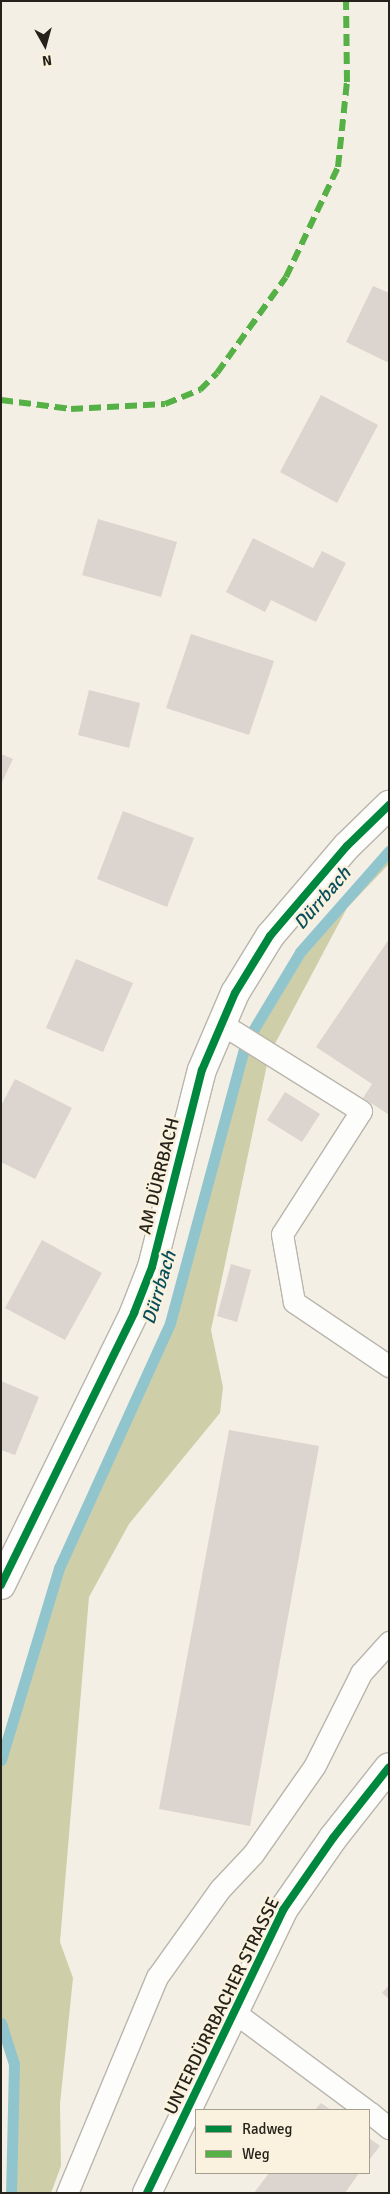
<!DOCTYPE html>
<meta charset="utf-8">
<style>
body{margin:0}
#map{position:relative;width:390px;height:2194px;overflow:hidden;background:#f4efe4;font-family:Signika,sans-serif}
div>[style]{position:absolute}
.forest>*{inset:0;background:#cecfa9}
.stream>*{height:11px;margin:-5.5px;padding:0 5.5px;transform-origin:5.5px;border-radius:5.5px;background:#91c5ce}
.building>*{inset:0;background:#dbd4cf}
.roads{filter:drop-shadow(1px 0 #b9b5ac) drop-shadow(-1px 0 #b9b5ac) drop-shadow(0 1px #b9b5ac) drop-shadow(0 -1px #b9b5ac)}
.lane>*{height:21px;margin:-10.5px;padding:0 10.5px;transform-origin:10.5px;border-radius:10.5px;background:#fdfdfb}
.street>*{height:28px;margin:-14px;padding:0 14px;transform-origin:14px;border-radius:14px;background:#fdfdfb}
.secondary>*{height:28px;margin:-14px;padding:0 14px;transform-origin:14px;border-radius:14px;background:#fdfdfb}
.quiet>*{height:6px;margin-top:-3px;transform-origin:0;background:repeating-linear-gradient(90deg,#55b145 0 12px,transparent 0 18px)}
.cycleway>*{height:8px;margin:-4px;padding:0 4px;transform-origin:4px;border-radius:4px;background:#00873e}
span{translate:-50% -50%;white-space:nowrap;text-align:center;line-height:1.15;-webkit-text-stroke:5px #faf2de;paint-order:stroke}
.street-label{font-size:18px;color:#25221b}
.water-label{font-size:19px;color:#084e5b;font-style:italic}
.frame{position:absolute;inset:0;border:2px solid #25221b;pointer-events:none}
.legend{position:absolute;left:195px;top:2109px;width:175px;height:65px;box-sizing:border-box;background:#faf2de;border:1px solid #a59f90;margin:0;padding:6px 9px;list-style:none;font-size:15px;color:#25221b}
.legend li{display:flex;align-items:center;gap:10px;height:25px}
.legend b{width:25px;border:1px solid #a59f90}
.north{position:absolute;left:20px;top:20px;width:50px;height:50px;-webkit-text-stroke:4px #faf2de;paint-order:stroke;rotate:173deg;font-size:14px;font-weight:700;line-height:20px;text-align:center;color:#25221b}
.north::after{content:'';display:block;margin:auto;width:18px;height:22px;background:#25221b;clip-path:polygon(50% 0,100% 100%,50% 72%,0 100%)}
</style>
<div id="map">
<div class="forest">
<i style="clip-path:polygon(389px 851px,389px 864px,347px 908px,269px 1055px,211px 1330px,223px 1387px,220px 1413px,129px 1524px,89px 1597px,60px 1942px,73px 1978px,60px 2104px,61px 2166px,51px 2193px,11px 2193px,13px 2064px,1px 2023px,1px 1760px,59px 1568px,170px 1323px,246px 1042px,300px 952px)"></i>
</div>
<div class="stream">
<i style="left:1px;top:1760px;width:201px;rotate:-73.2deg"></i>
<i style="left:59px;top:1568px;width:269px;rotate:-65.6deg"></i>
<i style="left:170px;top:1323px;width:291px;rotate:-74.9deg"></i>
<i style="left:246px;top:1042px;width:105px;rotate:-59deg"></i>
<i style="left:300px;top:952px;width:135px;rotate:-48.6deg"></i>
<i style="left:1px;top:2023px;width:43px;rotate:72.4deg"></i>
<i style="left:14px;top:2064px;width:129px;rotate:91.3deg"></i>
</div>
<div class="building">
<i style="clip-path:polygon(373px 286px,389px 293px,389px 363px,346px 342px)"></i>
<i style="clip-path:polygon(321px 395px,378px 425px,337px 503px,280px 472px)"></i>
<i style="clip-path:polygon(98px 519px,177px 542px,161px 597px,82px 575px)"></i>
<i style="clip-path:polygon(253px 538px,313px 568px,322px 551px,346px 563px,316px 622px,271px 600px,265px 612px,226px 592px)"></i>
<i style="clip-path:polygon(191px 634px,274px 661px,249px 735px,166px 708px)"></i>
<i style="clip-path:polygon(89px 690px,140px 703px,129px 748px,78px 735px)"></i>
<i style="clip-path:polygon(1px 754px,13px 759px,1px 784px)"></i>
<i style="clip-path:polygon(123px 811px,194px 838px,167px 907px,97px 879px)"></i>
<i style="clip-path:polygon(389px 939px,389px 1113px,388px 1114px,363px 1098px,372px 1084px,316px 1047px)"></i>
<i style="clip-path:polygon(76px 959px,133px 983px,103px 1052px,46px 1028px)"></i>
<i style="clip-path:polygon(15px 1079px,72px 1108px,35px 1179px,1px 1162px,1px 1106px)"></i>
<i style="clip-path:polygon(285px 1092px,320px 1114px,302px 1142px,267px 1120px)"></i>
<i style="clip-path:polygon(42px 1240px,102px 1273px,65px 1340px,5px 1308px)"></i>
<i style="clip-path:polygon(231px 1264px,251px 1270px,237px 1322px,217px 1316px)"></i>
<i style="clip-path:polygon(1px 1381px,39px 1397px,15px 1455px,1px 1450px)"></i>
<i style="clip-path:polygon(229px 1430px,319px 1446px,250px 1826px,159px 1809px)"></i>
<i style="clip-path:polygon(389px 1985px,389px 1999px,382px 1993px)"></i>
<i style="clip-path:polygon(321px 2103px,331px 2110px,315px 2110px)"></i>
<i style="clip-path:polygon(369px 2138px,380px 2146px,369px 2160px)"></i>
<i style="clip-path:polygon(269px 2173px,359px 2173px,345px 2193px,254px 2193px)"></i>
</div>
<div class="roads">
<div class="lane">
<i style="left:222px;top:1024px;width:164px;rotate:32deg"></i>
<i style="left:361px;top:1111px;width:146px;rotate:122.7deg"></i>
<i style="left:282px;top:1234px;width:69px;rotate:80deg"></i>
<i style="left:294px;top:1302px;width:115px;rotate:34deg"></i>
<i style="left:234px;top:2012px;width:164px;rotate:36.6deg"></i>
<i style="left:369px;top:2112px;width:26px;rotate:39deg"></i>
<i style="left:67px;top:2193px;width:234px;rotate:-67.4deg"></i>
<i style="left:157px;top:1977px;width:108px;rotate:-54.4deg"></i>
<i style="left:220px;top:1889px;width:48px;rotate:-46.7deg"></i>
<i style="left:253px;top:1854px;width:108px;rotate:-55.1deg"></i>
<i style="left:315px;top:1765px;width:103px;rotate:-63.4deg"></i>
<i style="left:361px;top:1673px;width:42px;rotate:-47.9deg"></i>
</div>
<div class="street">
<i style="left:1px;top:1585px;width:303px;rotate:-63.9deg"></i>
<i style="left:134px;top:1313px;width:49px;rotate:-68.6deg"></i>
<i style="left:152px;top:1267px;width:203px;rotate:-75.8deg"></i>
<i style="left:202px;top:1070px;width:84px;rotate:-66.8deg"></i>
<i style="left:235px;top:993px;width:67px;rotate:-58.4deg"></i>
<i style="left:270px;top:936px;width:118px;rotate:-49.5deg"></i>
<i style="left:347px;top:846px;width:59px;rotate:-44.3deg"></i>
</div>
<div class="secondary">
<i style="left:147px;top:2193px;width:314px;rotate:-64.3deg"></i>
<i style="left:283px;top:1910px;width:88px;rotate:-55.2deg"></i>
<i style="left:333px;top:1838px;width:90px;rotate:-51.7deg"></i>
</div>
</div>
<div class="quiet">
<i style="left:1px;top:400px;width:71px;rotate:7.3deg"></i>
<i style="left:71px;top:409px;width:94px;rotate:-3deg"></i>
<i style="left:165px;top:404px;width:38px;rotate:-22deg"></i>
<i style="left:200px;top:390px;width:24px;rotate:-45deg"></i>
<i style="left:217px;top:373px;width:118px;rotate:-54.3deg"></i>
<i style="left:286px;top:277px;width:122px;rotate:-64.7deg"></i>
<i style="left:338px;top:167px;width:85px;rotate:-84deg"></i>
<i style="left:347px;top:82px;width:81px;rotate:-90.7deg"></i>
</div>
<div class="cycleway">
<i style="left:1px;top:1585px;width:303px;rotate:-63.9deg"></i>
<i style="left:134px;top:1313px;width:49px;rotate:-68.6deg"></i>
<i style="left:152px;top:1267px;width:203px;rotate:-75.8deg"></i>
<i style="left:202px;top:1070px;width:84px;rotate:-66.8deg"></i>
<i style="left:235px;top:993px;width:67px;rotate:-58.4deg"></i>
<i style="left:270px;top:936px;width:118px;rotate:-49.5deg"></i>
<i style="left:347px;top:846px;width:59px;rotate:-44.3deg"></i>
<i style="left:147px;top:2193px;width:314px;rotate:-64.3deg"></i>
<i style="left:283px;top:1910px;width:88px;rotate:-55.2deg"></i>
<i style="left:333px;top:1838px;width:90px;rotate:-51.7deg"></i>
</div>
<div class="street-label">
<span style="left:159px;top:1176px;rotate:-76deg">AM DÜRRBACH</span>
<span style="left:222px;top:2006px;rotate:-64deg">UNTERDÜRRBACHER STRASSE</span>
</div>
<div class="water-label">
<span style="left:323px;top:899px;rotate:-49deg">Dürrbach</span>
<span style="left:160px;top:1288px;rotate:-73deg">Dürrbach</span>
</div>
<div class="frame"></div>
<ul class="legend">
<li><b style="height:6px;background:#00873e"></b>Radweg</li>
<li><b style="height:6px;background:#55b145"></b>Weg</li>
</ul>
<div class="north">N</div>
</div>
